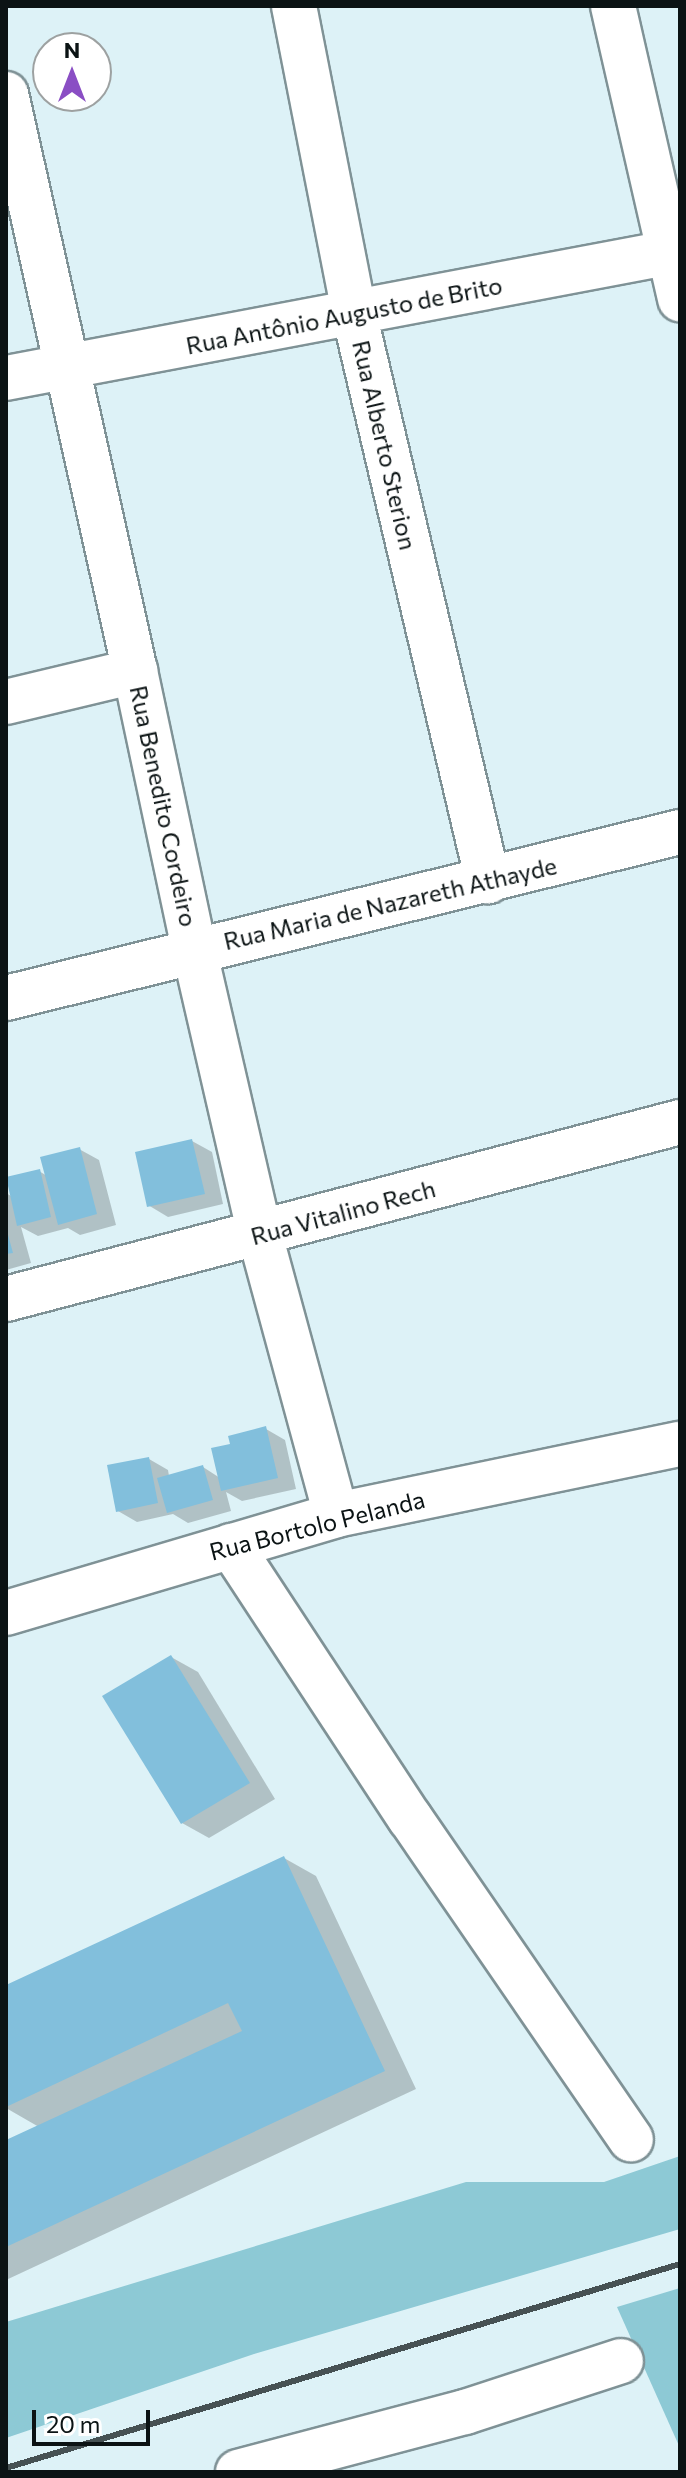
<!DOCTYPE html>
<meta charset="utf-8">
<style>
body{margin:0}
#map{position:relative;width:686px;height:2478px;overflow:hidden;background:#ddf2f7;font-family:Commissioner,sans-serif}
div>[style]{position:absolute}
.green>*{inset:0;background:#8dc9d5}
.shadow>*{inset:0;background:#0003}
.building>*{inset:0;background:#82bfdc}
.roads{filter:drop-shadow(2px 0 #7f9296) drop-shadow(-2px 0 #7f9296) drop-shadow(0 2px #7f9296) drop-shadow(0 -2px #7f9296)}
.street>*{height:44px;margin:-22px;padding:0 22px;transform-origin:22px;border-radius:22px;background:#fff}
.secondary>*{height:44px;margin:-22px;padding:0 22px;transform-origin:22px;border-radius:22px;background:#fff}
.rail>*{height:6px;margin:-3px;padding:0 3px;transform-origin:3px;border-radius:3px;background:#465153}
span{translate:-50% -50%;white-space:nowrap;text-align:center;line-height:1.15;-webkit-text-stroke:8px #fff;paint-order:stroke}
.street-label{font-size:24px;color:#0b1314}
.frame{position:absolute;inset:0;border:8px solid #0b1314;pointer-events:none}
.north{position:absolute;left:32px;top:32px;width:80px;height:80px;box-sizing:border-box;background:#fff;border:2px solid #9da1a1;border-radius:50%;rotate:0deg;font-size:22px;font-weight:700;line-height:32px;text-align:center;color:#0b1314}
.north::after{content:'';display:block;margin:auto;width:28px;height:36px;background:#8a4ec4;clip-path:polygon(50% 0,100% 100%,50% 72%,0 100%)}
.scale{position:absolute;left:32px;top:2410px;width:118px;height:36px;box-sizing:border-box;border:4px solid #0b1314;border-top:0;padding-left:10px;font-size:24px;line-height:28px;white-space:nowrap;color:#0b1314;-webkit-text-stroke:6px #fff;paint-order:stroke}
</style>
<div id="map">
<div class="green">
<i style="clip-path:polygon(680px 2156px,680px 2229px,254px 2354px,6px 2438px,6px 2322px,466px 2182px,604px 2182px)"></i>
<i style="clip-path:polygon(680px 2288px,680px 2448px,617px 2307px)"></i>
</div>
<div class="shadow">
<i style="clip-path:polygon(192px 1141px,212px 1152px,223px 1204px,168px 1217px,148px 1205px)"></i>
<i style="clip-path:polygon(79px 1149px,99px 1160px,116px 1225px,80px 1235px,68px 1228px,38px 1236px,21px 1227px,31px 1263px,6px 1270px,6px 1193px,11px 1196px,39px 1171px,47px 1176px)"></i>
<i style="clip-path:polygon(266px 1429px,285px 1440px,296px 1489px,242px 1501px,226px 1492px,231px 1511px,188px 1523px,173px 1514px,137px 1522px,118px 1511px,149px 1459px,168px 1470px,169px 1476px,203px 1467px,220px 1478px,233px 1445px)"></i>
<i style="clip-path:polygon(171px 1657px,198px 1672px,275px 1799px,209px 1838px,182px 1823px)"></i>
<i style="clip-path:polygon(284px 1858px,316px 1876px,416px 2089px,6px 2280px,6px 2143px,39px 2127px,6px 2108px,6px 1987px)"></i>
</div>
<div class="building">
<i style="clip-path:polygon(192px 1139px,205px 1194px,147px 1207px,135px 1152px)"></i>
<i style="clip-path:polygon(80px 1147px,97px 1214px,58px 1225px,40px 1157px)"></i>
<i style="clip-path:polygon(40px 1169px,51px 1217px,17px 1226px,6px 1177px)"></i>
<i style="clip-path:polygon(7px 1231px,13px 1253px,6px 1254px,6px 1232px)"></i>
<i style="clip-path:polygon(266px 1426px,278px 1478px,221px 1491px,211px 1448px,230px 1444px,228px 1436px)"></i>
<i style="clip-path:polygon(149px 1457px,158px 1503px,116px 1512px,107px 1465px)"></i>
<i style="clip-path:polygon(203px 1465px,213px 1500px,167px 1513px,157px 1478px)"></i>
<i style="clip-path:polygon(171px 1655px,250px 1783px,181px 1824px,102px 1696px)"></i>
<i style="clip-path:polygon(284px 1856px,385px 2071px,6px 2247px,6px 2140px,242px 2031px,228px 2003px,6px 2107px,6px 1985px)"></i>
</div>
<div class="roads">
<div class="street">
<i style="left:294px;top:6px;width:313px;rotate:78.9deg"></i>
<i style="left:354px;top:313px;width:584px;rotate:76.73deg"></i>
<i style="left:613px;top:6px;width:301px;rotate:77.1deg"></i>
<i style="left:6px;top:94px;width:591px;rotate:77.4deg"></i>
<i style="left:135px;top:671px;width:284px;rotate:78deg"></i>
<i style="left:194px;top:949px;width:294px;rotate:77deg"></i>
<i style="left:260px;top:1235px;width:290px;rotate:74.8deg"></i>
<i style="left:6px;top:702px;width:133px;rotate:-13.5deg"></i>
<i style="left:6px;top:998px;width:694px;rotate:-13.84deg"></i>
<i style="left:6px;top:1299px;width:697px;rotate:-14.71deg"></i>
<i style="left:231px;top:1546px;width:326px;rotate:56.7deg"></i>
<i style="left:410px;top:1818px;width:390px;rotate:55.5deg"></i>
<i style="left:6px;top:1613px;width:344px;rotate:-16.5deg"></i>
<i style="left:336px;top:1515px;width:351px;rotate:-11.7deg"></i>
<i style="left:238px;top:2472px;width:235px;rotate:-14.8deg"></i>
<i style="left:465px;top:2412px;width:164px;rotate:-18.1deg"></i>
</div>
<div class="secondary">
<i style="left:6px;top:378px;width:678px;rotate:-10.71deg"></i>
<i style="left:672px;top:252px;width:9px;rotate:-32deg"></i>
</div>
</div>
<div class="rail">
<i style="left:6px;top:2468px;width:704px;rotate:-16.84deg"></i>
</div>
<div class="street-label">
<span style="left:344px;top:315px;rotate:-11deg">Rua Antônio Augusto de Brito</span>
<span style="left:385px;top:445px;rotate:77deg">Rua Alberto Sterion</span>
<span style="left:164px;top:806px;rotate:78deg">Rua Benedito Cordeiro</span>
<span style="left:390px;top:903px;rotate:-13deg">Rua Maria de Nazareth Athayde</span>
<span style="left:343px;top:1212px;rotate:-15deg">Rua Vitalino Rech</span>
<span style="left:317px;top:1525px;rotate:-14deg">Rua Bortolo Pelanda</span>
</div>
<div class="frame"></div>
<div class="north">N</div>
<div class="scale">20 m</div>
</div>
